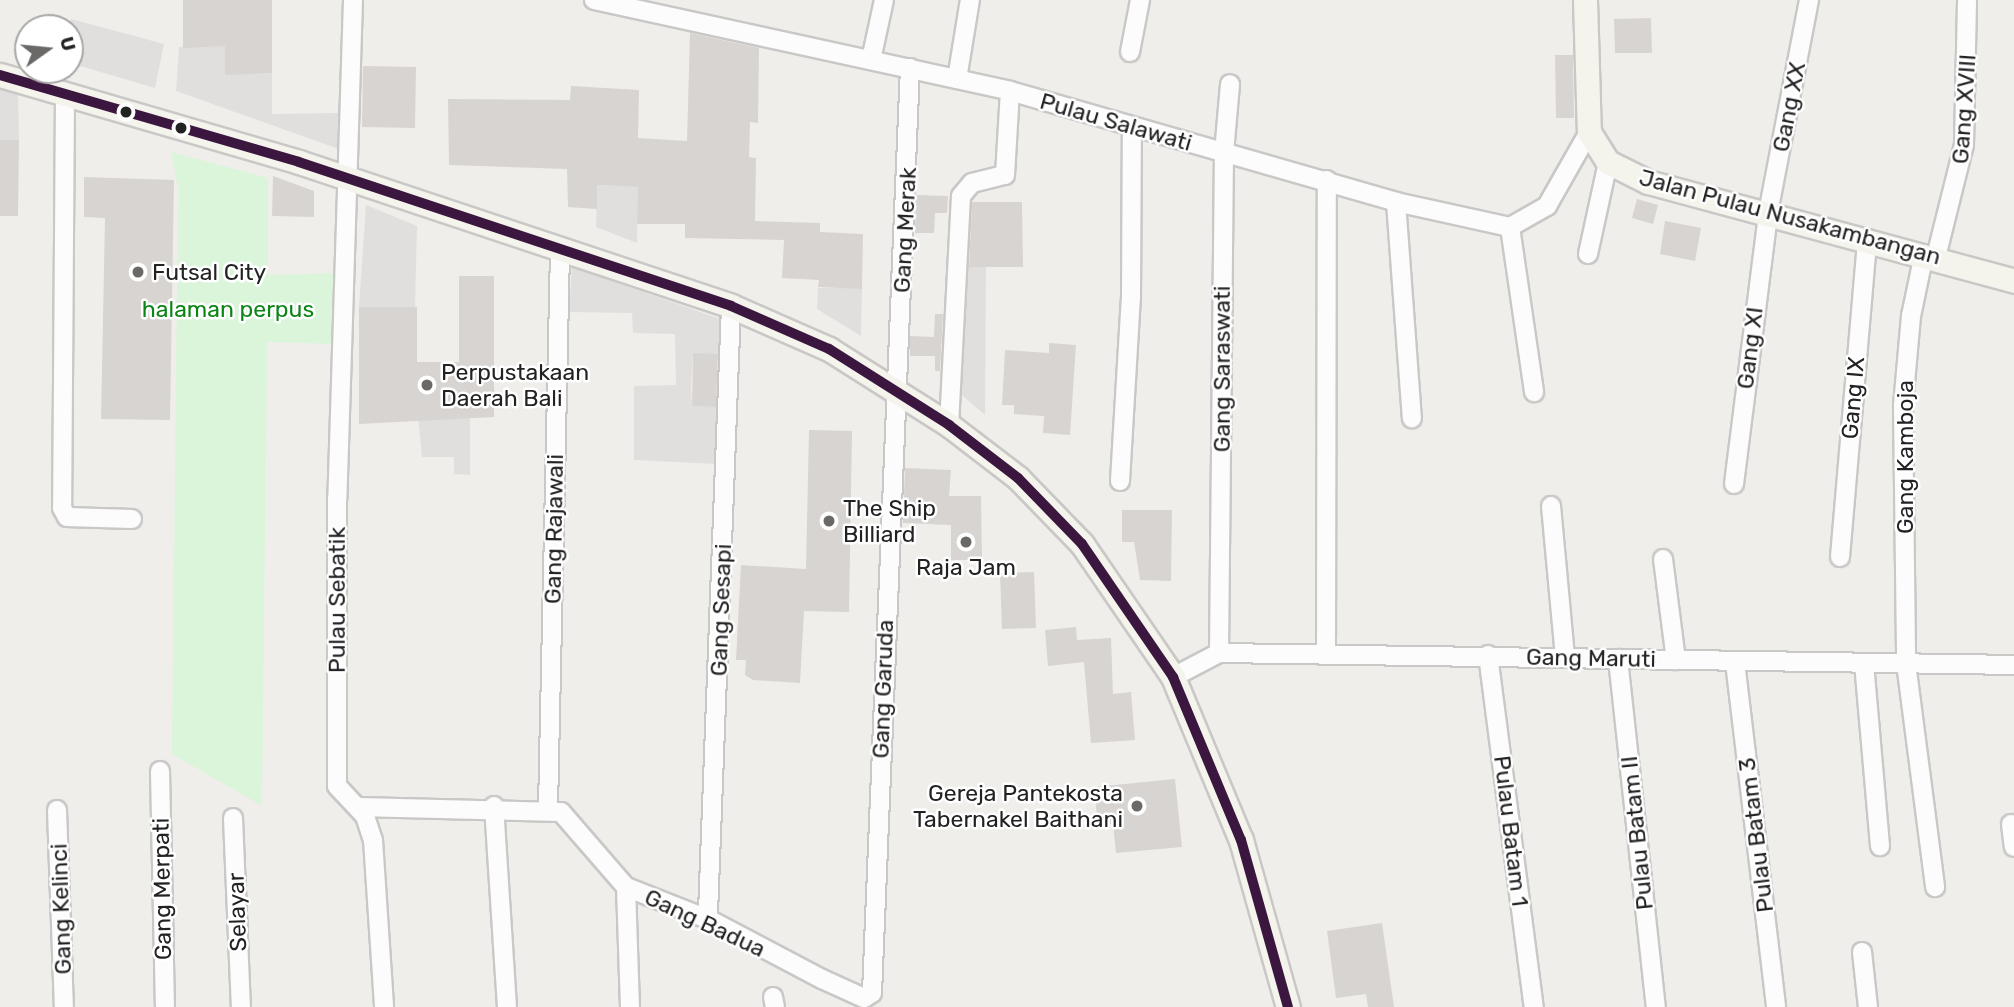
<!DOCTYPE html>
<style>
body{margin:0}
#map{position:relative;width:2014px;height:1007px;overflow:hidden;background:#f0eeeb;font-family:Rubik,sans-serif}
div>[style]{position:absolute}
.park>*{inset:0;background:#daf5da}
.parking>*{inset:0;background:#e0dfde}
.building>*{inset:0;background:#d7d4d2}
.roads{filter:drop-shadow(2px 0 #c9c8c7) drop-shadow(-2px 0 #c9c8c7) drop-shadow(0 2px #c9c8c7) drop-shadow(0 -2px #c9c8c7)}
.street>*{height:18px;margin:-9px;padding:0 9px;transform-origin:9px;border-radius:9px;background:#fdfcfc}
.secondary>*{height:23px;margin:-11.5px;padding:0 11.5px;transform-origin:11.5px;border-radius:11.5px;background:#f4f4ed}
.bus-1>*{height:10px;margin:-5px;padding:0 5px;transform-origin:5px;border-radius:5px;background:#3b163f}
.dots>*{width:19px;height:19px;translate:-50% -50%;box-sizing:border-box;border:4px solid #fff;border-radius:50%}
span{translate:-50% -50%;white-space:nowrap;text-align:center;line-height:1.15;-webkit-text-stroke:5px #fff;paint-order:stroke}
.street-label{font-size:23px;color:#222}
.poi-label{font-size:23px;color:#222}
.left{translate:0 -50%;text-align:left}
.right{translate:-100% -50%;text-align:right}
.park-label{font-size:23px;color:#0c8416}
.north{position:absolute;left:14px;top:14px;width:70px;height:70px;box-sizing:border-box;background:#fff;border:2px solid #a7a7a7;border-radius:50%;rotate:75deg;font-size:19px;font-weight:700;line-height:28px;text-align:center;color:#222}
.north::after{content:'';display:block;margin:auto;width:24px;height:32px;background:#6a6968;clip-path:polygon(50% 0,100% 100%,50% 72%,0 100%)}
</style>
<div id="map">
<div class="park">
<i style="clip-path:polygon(171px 152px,268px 178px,268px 275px,339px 273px,337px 344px,267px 342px,262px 806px,172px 754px,178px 188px)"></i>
</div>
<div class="parking">
<i style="clip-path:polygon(212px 0,225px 0,225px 74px,272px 73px,272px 114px,338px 113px,339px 149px,176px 91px,179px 47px,212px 47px)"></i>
<i style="clip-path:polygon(71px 19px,164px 44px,155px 88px,70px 63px)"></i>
<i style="clip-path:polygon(0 89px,18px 94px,19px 140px,0 140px)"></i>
<i style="clip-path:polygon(597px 185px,638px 187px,637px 243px,596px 227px)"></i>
<i style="clip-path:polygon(366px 205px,417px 226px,415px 307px,359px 307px)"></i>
<i style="clip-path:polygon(572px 267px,720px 319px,719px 355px,693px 353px,691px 386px,692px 406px,719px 407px,718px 464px,634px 460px,634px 386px,676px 385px,675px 334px,633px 333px,632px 313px,569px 312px)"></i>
<i style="clip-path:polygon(959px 267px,986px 267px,985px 415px,957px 391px)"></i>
<i style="clip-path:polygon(818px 288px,862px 288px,861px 336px,817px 309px)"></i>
<i style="clip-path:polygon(418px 417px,470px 417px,470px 475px,454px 474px,454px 457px,422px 457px)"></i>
</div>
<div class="building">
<i style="clip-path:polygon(183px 0,272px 0,272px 73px,225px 75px,225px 46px,183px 48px)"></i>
<i style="clip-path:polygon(1651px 18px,1652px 53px,1615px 53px,1614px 19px)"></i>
<i style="clip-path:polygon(690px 33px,759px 48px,758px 123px,750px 122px,749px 157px,756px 158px,755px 221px,820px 223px,820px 232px,863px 234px,862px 289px,818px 287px,819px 280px,782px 278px,784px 240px,685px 238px,685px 224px,637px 224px,638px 187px,597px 185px,597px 209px,568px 207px,567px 169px,449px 165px,448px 99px,570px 100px,571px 86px,639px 90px,638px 138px,687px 141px)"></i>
<i style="clip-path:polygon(1555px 55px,1573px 55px,1574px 118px,1556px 118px)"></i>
<i style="clip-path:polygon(363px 66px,416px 67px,415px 128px,362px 127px)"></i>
<i style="clip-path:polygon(0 140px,19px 140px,18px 216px,0 216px)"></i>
<i style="clip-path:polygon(273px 176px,314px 191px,314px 217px,272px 216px)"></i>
<i style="clip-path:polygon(84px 177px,174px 180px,170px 420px,101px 419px,105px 218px,84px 217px)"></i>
<i style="clip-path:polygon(916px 195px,948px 196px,947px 213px,935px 213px,934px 233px,915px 233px)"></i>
<i style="clip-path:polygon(1637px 199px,1658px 205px,1653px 224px,1632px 218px)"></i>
<i style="clip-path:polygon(972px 202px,1022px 202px,1023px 267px,969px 267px)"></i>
<i style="clip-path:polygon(1665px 221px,1701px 228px,1695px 261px,1660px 254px)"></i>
<i style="clip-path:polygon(459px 276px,494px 276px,494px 417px,359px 424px,359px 307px,417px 307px,417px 362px,459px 362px)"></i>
<i style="clip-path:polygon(935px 314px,943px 314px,940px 371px,935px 371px,935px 356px,910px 356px,910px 336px,934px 337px)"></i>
<i style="clip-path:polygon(1049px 343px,1076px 345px,1070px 435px,1043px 433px,1044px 416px,1014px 414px,1014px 405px,1002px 405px,1005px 350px,1049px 353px)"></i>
<i style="clip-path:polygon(693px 353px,718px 354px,716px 407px,692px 406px)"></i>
<i style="clip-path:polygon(809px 430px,852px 431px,849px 612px,804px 611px,800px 683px,753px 680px,745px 675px,746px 660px,736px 660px,741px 565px,806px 569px)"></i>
<i style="clip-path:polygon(905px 468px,951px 470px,949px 496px,981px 496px,982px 560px,951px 560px,951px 525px,903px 523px)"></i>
<i style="clip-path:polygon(1122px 510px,1172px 510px,1171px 581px,1140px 580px,1134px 542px,1122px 542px)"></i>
<i style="clip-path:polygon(1034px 572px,1036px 628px,1002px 629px,1000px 573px)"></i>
<i style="clip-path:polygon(1076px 627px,1077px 640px,1111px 638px,1113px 694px,1131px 692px,1135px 740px,1091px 743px,1084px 662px,1048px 666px,1045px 630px)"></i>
<i style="clip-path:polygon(1175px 779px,1182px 847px,1116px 853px,1113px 824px,1098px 826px,1094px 787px)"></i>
<i style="clip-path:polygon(1382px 923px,1394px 1007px,1368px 1007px,1366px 994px,1336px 998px,1327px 931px)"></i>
</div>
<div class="roads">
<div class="street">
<i style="left:353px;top:0;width:499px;rotate:91.8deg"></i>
<i style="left:337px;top:499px;width:287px;rotate:90deg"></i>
<i style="left:337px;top:786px;width:41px;rotate:47deg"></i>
<i style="left:365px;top:816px;width:25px;rotate:72deg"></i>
<i style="left:373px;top:840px;width:167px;rotate:86.2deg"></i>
<i style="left:594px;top:0;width:426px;rotate:12.3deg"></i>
<i style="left:1010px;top:91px;width:402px;rotate:16deg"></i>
<i style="left:1396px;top:202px;width:117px;rotate:12.4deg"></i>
<i style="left:1510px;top:227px;width:43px;rotate:-29.6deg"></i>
<i style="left:1547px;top:206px;width:85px;rotate:-60.4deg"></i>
<i style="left:1130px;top:52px;width:53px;rotate:-79.1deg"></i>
<i style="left:871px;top:60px;width:61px;rotate:-77.8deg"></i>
<i style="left:957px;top:79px;width:80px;rotate:-80.7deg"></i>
<i style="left:65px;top:94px;width:414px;rotate:90.4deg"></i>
<i style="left:62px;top:508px;width:10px;rotate:61deg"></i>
<i style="left:67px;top:517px;width:65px;rotate:1.8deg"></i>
<i style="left:1396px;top:202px;width:217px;rotate:85.8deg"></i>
<i style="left:1510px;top:227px;width:167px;rotate:81.7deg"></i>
<i style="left:1588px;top:254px;width:94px;rotate:-77.7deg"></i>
<i style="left:1924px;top:254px;width:63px;rotate:101.8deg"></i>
<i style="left:1911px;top:316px;width:90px;rotate:95.1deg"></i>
<i style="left:1903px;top:406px;width:257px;rotate:89.3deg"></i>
<i style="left:1906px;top:663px;width:226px;rotate:82.6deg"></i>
<i style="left:1936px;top:257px;width:115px;rotate:-76deg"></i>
<i style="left:1964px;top:145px;width:145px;rotate:-88.8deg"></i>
<i style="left:949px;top:425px;width:229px;rotate:-87deg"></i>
<i style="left:961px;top:196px;width:17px;rotate:-50deg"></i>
<i style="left:972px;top:183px;width:34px;rotate:-14deg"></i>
<i style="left:1005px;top:175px;width:84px;rotate:-86.6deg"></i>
<i style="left:1120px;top:481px;width:183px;rotate:-86.6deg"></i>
<i style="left:1131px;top:298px;width:171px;rotate:-89.7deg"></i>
<i style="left:1734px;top:484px;width:273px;rotate:-82.8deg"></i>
<i style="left:1768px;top:213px;width:217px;rotate:-79.1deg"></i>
<i style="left:1551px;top:506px;width:152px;rotate:84.7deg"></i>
<i style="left:1840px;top:557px;width:319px;rotate:-85.1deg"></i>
<i style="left:1663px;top:559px;width:102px;rotate:82.7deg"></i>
<i style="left:1219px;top:653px;width:500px;rotate:-89.43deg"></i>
<i style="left:1224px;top:153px;width:69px;rotate:-85deg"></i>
<i style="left:1326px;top:654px;width:474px;rotate:-89.9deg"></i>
<i style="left:1488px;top:655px;width:355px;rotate:82.6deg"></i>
<i style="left:1618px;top:659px;width:350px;rotate:83.8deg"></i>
<i style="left:1735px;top:662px;width:347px;rotate:83.2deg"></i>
<i style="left:1864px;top:663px;width:184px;rotate:85deg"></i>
<i style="left:1173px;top:677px;width:52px;rotate:-27.6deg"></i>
<i style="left:1219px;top:653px;width:795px;rotate:0.86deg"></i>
<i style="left:160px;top:771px;width:236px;rotate:88.8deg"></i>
<i style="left:494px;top:806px;width:201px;rotate:86.3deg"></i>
<i style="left:358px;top:807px;width:203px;rotate:1.4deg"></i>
<i style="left:561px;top:812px;width:99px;rotate:49.1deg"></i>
<i style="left:626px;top:887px;width:90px;rotate:21.4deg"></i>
<i style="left:710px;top:920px;width:127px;rotate:27.8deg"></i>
<i style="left:822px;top:979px;width:46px;rotate:24.3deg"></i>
<i style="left:864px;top:998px;width:9px;rotate:-32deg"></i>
<i style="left:872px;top:993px;width:926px;rotate:-87.65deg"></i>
<i style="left:548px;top:809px;width:560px;rotate:-88.77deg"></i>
<i style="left:57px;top:810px;width:197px;rotate:88deg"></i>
<i style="left:233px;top:818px;width:189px;rotate:87.6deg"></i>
<i style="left:2011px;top:824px;width:23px;rotate:83deg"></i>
<i style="left:626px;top:887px;width:120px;rotate:88.1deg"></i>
<i style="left:708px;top:913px;width:607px;rotate:-87.83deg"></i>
<i style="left:1862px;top:952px;width:55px;rotate:83.8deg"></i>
<i style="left:773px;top:997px;width:10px;rotate:79deg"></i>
</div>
<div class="secondary">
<i style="left:1585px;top:0;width:132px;rotate:88.3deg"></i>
<i style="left:1589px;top:132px;width:36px;rotate:58deg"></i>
<i style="left:1608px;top:162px;width:45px;rotate:26.6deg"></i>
<i style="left:1648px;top:182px;width:379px;rotate:15.1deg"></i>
<i style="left:0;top:75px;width:311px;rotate:16.2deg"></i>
<i style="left:299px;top:162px;width:455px;rotate:18.4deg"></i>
<i style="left:731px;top:306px;width:107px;rotate:23.7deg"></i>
<i style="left:829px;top:349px;width:142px;rotate:32.3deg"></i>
<i style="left:949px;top:425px;width:87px;rotate:37.5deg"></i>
<i style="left:1018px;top:478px;width:92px;rotate:45.9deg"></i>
<i style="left:1082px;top:544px;width:161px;rotate:55.6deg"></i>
<i style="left:1173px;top:677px;width:177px;rotate:67.4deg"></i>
<i style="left:1241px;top:840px;width:173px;rotate:74.3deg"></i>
</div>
</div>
<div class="bus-1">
<i style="left:0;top:75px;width:311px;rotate:16.2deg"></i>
<i style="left:299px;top:162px;width:455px;rotate:18.4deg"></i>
<i style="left:731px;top:306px;width:107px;rotate:23.7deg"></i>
<i style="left:829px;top:349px;width:142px;rotate:32.3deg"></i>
<i style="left:949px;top:425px;width:87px;rotate:37.5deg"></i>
<i style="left:1018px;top:478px;width:92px;rotate:45.9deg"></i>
<i style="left:1082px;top:544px;width:161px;rotate:55.6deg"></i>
<i style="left:1173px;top:677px;width:177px;rotate:67.4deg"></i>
<i style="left:1241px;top:840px;width:173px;rotate:74.3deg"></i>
</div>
<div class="dots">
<i style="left:126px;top:112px;background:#222"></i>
<i style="left:181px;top:128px;background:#222"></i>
<i style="left:138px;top:272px;background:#6a6968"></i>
<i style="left:427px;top:385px;background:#6a6968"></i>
<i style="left:829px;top:521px;background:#6a6968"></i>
<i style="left:966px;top:542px;background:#6a6968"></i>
<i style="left:1137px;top:806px;background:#6a6968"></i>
</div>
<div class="street-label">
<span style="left:1789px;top:107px;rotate:-79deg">Gang XX</span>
<span style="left:1964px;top:109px;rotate:-86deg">Gang XVIII</span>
<span style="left:1116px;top:122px;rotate:16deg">Pulau Salawati</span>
<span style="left:1790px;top:217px;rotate:15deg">Jalan Pulau Nusakambangan</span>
<span style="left:905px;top:230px;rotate:-87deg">Gang Merak</span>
<span style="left:1750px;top:348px;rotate:-83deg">Gang XI</span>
<span style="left:1222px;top:369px;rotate:-90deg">Gang Saraswati</span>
<span style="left:1853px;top:398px;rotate:-85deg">Gang IX</span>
<span style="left:1905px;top:457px;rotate:-90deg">Gang Kamboja</span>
<span style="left:554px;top:529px;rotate:-89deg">Gang Rajawali</span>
<span style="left:337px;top:600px;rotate:-90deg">Pulau Sebatik</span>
<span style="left:721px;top:610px;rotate:-88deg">Gang Sesapi</span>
<span style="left:1591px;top:658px;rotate:1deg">Gang Maruti</span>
<span style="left:883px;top:689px;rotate:-88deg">Gang Garuda</span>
<span style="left:1511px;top:831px;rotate:83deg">Pulau Batam 1</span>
<span style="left:1637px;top:833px;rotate:-96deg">Pulau Batam II</span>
<span style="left:1756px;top:835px;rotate:-97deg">Pulau Batam 3</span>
<span style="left:162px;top:889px;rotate:-91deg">Gang Merpati</span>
<span style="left:61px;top:909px;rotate:-92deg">Gang Kelinci</span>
<span style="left:237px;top:912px;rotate:-92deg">Selayar</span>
<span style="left:705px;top:923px;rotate:25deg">Gang Badua</span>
</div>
<div class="poi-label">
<span class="left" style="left:152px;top:272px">Futsal City</span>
<span class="left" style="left:441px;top:385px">Perpustakaan<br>Daerah Bali</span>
<span class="left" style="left:843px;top:521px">The Ship<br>Billiard</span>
<span style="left:966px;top:567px">Raja Jam</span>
<span class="right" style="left:1123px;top:806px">Gereja Pantekosta<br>Tabernakel Baithani</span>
</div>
<div class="park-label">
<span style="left:228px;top:309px">halaman perpus</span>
</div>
<div class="north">U</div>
</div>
